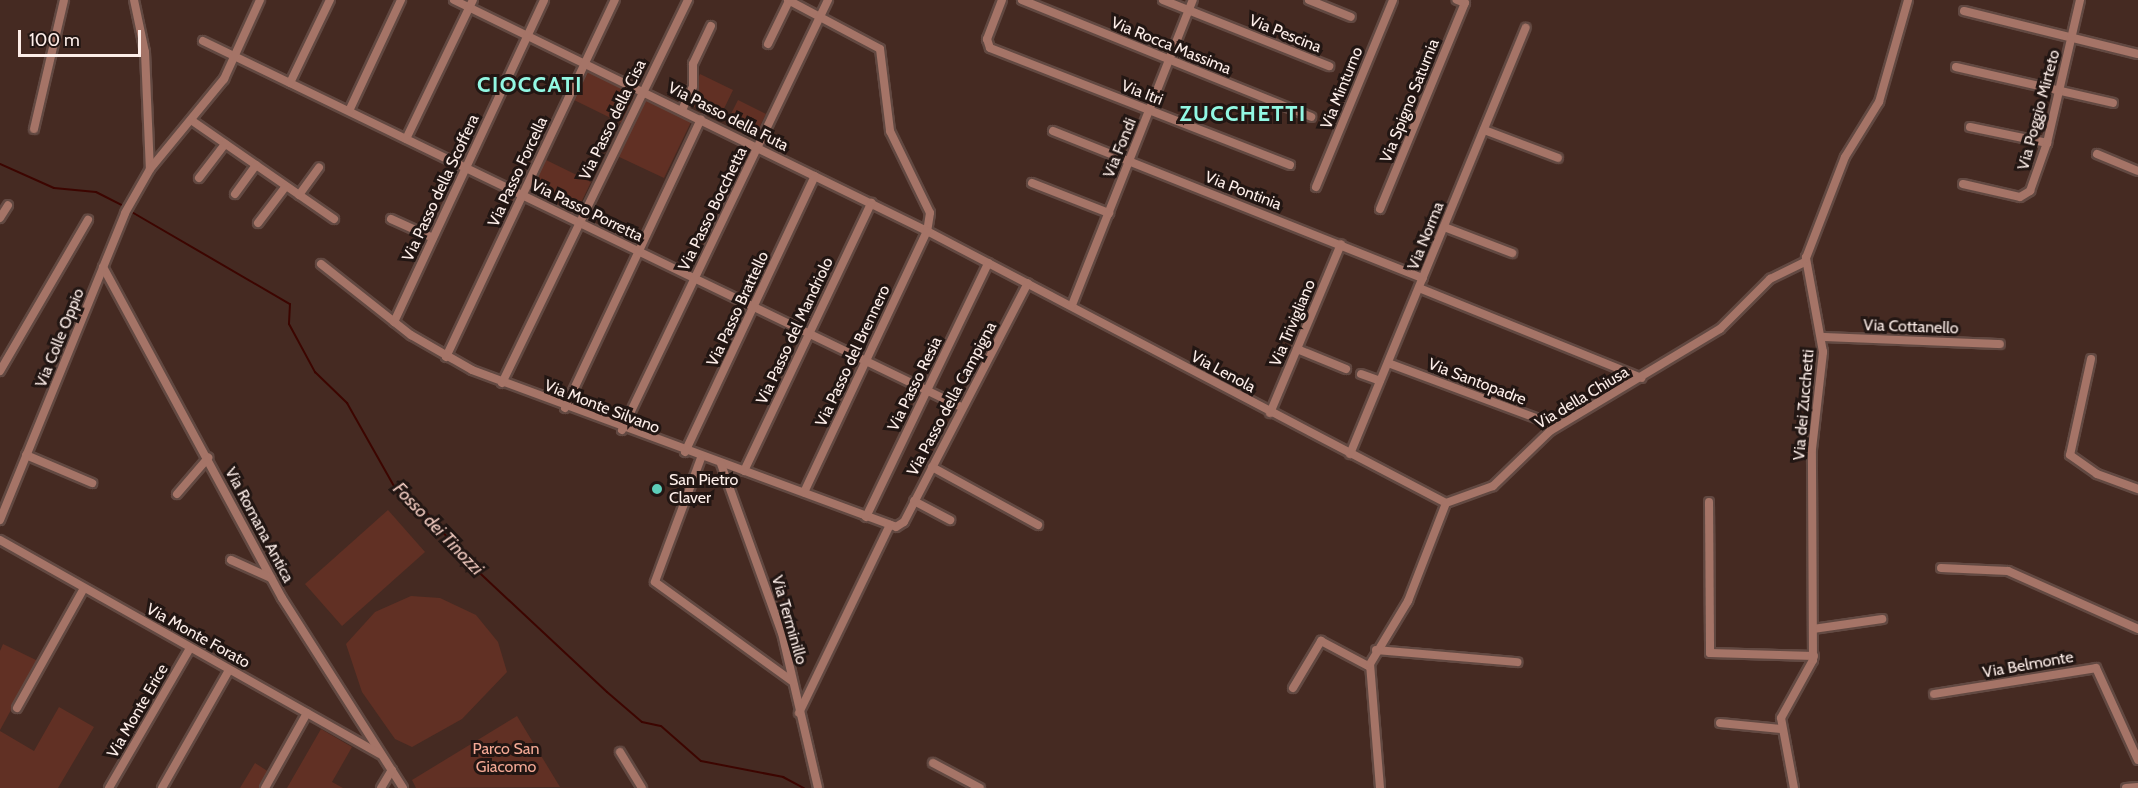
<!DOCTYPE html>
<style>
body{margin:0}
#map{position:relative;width:2138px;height:788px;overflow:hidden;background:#452a22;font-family:Cabin,sans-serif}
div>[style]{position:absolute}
.green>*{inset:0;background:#613024}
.stream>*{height:2px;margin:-1px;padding:0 1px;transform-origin:1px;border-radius:1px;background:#3c0500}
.roads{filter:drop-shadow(2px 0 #624942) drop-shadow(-2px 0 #624942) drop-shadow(0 2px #624942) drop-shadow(0 -2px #624942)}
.street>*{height:8px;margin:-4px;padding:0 4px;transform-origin:4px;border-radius:4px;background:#a57467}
.dots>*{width:16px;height:16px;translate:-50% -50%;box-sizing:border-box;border:3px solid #221613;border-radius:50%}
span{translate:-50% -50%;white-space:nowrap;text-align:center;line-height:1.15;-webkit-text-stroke:6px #221613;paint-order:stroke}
.street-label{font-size:16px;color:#fdeee9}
.poi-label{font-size:16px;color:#fdeee9}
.left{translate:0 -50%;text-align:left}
.park-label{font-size:16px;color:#f4a995}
.water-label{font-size:18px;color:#f3ccc1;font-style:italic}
.district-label{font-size:22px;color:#92f8e3;font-weight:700;letter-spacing:1.5px}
.scale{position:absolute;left:18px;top:30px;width:123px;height:27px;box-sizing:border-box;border:3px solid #fdeee9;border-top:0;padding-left:8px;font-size:18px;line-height:21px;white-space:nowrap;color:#fdeee9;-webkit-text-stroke:4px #221613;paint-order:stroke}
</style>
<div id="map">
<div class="green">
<i style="clip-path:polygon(586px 70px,635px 94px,621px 123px,572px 99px)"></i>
<i style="clip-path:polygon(700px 74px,733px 90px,719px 119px,686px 103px)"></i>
<i style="clip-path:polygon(643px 98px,691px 122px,664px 178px,615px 155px)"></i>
<i style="clip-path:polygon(738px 100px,766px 114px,756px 134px,728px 120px)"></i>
<i style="clip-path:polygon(542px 158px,591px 182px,577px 211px,528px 188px)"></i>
<i style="clip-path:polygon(388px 510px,425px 552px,342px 626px,305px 584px)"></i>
<i style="clip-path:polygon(411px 596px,440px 598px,476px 615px,498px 642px,507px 672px,462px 719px,412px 747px,395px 739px,362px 692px,346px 644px,375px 612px)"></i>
<i style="clip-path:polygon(3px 644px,38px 661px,0 730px,0 651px)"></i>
<i style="clip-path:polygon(59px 707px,94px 727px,58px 788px,0 788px,0 731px,34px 751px)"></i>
<i style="clip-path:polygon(517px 716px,560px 787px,416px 788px,412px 780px)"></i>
<i style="clip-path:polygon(321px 729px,352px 747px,332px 782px,343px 788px,287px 788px)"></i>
<i style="clip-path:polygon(255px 763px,269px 772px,260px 788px,240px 788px)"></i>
</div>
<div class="stream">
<i style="left:0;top:164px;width:59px;rotate:24deg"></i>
<i style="left:54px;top:188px;width:42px;rotate:5.4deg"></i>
<i style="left:96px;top:192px;width:34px;rotate:27deg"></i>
<i style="left:130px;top:211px;width:185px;rotate:30.2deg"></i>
<i style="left:290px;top:304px;width:20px;rotate:93deg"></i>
<i style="left:289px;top:324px;width:55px;rotate:61.6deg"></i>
<i style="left:315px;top:372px;width:45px;rotate:44.1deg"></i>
<i style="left:347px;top:403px;width:103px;rotate:60.5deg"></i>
<i style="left:398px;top:493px;width:26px;rotate:29deg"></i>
<i style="left:421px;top:506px;width:73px;rotate:50deg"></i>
<i style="left:468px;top:562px;width:190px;rotate:43.1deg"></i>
<i style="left:607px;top:692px;width:46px;rotate:40.6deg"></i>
<i style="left:642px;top:722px;width:19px;rotate:12deg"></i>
<i style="left:661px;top:726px;width:53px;rotate:41.2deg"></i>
<i style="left:701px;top:761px;width:84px;rotate:11deg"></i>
<i style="left:783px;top:777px;width:24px;rotate:28deg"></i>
</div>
<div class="roads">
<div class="street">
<i style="left:134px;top:0;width:53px;rotate:78.1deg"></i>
<i style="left:145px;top:52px;width:117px;rotate:87.6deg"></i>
<i style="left:454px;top:0;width:526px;rotate:26.03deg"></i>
<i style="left:927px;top:231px;width:586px;rotate:27.66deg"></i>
<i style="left:788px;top:0;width:104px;rotate:28deg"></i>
<i style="left:880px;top:49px;width:83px;rotate:83deg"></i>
<i style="left:890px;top:131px;width:91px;rotate:64deg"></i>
<i style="left:930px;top:213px;width:18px;rotate:99deg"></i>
<i style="left:927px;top:231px;width:289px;rotate:115.2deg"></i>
<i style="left:1002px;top:0;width:42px;rotate:111deg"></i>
<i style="left:987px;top:39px;width:9px;rotate:72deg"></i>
<i style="left:990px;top:48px;width:322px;rotate:21.3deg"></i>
<i style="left:1022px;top:0;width:312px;rotate:22deg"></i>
<i style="left:1163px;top:0;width:179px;rotate:21.7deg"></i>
<i style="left:1309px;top:0;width:45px;rotate:22deg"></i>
<i style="left:1964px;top:11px;width:179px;rotate:13.9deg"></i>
<i style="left:203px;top:41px;width:840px;rotate:25.77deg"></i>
<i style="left:768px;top:44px;width:48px;rotate:-64deg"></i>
<i style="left:1956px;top:67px;width:161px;rotate:12.9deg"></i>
<i style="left:290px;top:83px;width:92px;rotate:-64.3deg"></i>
<i style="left:682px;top:110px;width:26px;rotate:-65deg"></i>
<i style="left:693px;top:86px;width:22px;rotate:-90deg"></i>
<i style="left:693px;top:64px;width:42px;rotate:-64.7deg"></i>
<i style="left:349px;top:111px;width:123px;rotate:-64.9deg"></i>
<i style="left:191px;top:120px;width:174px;rotate:34.7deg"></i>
<i style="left:1970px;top:127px;width:79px;rotate:11.7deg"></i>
<i style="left:34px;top:129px;width:132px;rotate:-76.9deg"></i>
<i style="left:1484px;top:130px;width:79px;rotate:20.7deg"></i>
<i style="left:1053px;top:131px;width:398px;rotate:21.7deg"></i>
<i style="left:406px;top:139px;width:154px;rotate:-64.3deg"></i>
<i style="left:2097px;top:154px;width:44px;rotate:22.5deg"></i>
<i style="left:199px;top:178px;width:43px;rotate:-52.6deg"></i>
<i style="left:1032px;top:183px;width:83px;rotate:21.3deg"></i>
<i style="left:1963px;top:184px;width:58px;rotate:12.8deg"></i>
<i style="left:2020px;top:197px;width:12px;rotate:-31deg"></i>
<i style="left:2030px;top:191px;width:51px;rotate:-70.5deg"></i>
<i style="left:2047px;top:143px;width:147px;rotate:-77deg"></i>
<i style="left:1316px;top:187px;width:202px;rotate:-67.6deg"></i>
<i style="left:235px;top:194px;width:36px;rotate:-54deg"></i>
<i style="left:299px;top:195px;width:34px;rotate:-54deg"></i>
<i style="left:1380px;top:209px;width:223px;rotate:-67.6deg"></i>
<i style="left:1465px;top:3px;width:9px;rotate:-159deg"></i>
<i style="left:0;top:218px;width:15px;rotate:-58deg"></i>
<i style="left:391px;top:219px;width:46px;rotate:24.3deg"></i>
<i style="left:258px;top:223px;width:46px;rotate:-52.9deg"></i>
<i style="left:1444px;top:227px;width:73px;rotate:20.9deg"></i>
<i style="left:321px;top:264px;width:115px;rotate:38.3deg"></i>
<i style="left:411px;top:335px;width:70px;rotate:29.8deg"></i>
<i style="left:472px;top:370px;width:452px;rotate:20.3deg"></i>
<i style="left:896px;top:527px;width:9px;rotate:-32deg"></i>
<i style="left:904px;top:522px;width:269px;rotate:-62.6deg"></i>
<i style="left:103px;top:267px;width:376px;rotate:61.6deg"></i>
<i style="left:282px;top:598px;width:225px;rotate:57.5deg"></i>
<i style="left:1419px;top:288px;width:240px;rotate:22deg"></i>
<i style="left:1072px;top:305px;width:328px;rotate:-68.4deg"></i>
<i style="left:394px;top:322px;width:355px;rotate:-65deg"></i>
<i style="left:1822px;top:337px;width:178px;rotate:2.3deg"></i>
<i style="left:1297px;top:349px;width:53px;rotate:22.2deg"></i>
<i style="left:446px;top:357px;width:395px;rotate:-64.7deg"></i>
<i style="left:2091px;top:359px;width:98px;rotate:102.3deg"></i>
<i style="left:2070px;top:455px;width:33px;rotate:35deg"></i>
<i style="left:2097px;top:474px;width:44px;rotate:20.1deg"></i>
<i style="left:1388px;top:363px;width:180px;rotate:20.4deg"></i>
<i style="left:0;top:371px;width:175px;rotate:-59.8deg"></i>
<i style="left:1361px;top:374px;width:20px;rotate:20deg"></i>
<i style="left:502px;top:383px;width:426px;rotate:-64.1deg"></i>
<i style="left:565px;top:408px;width:319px;rotate:-64.8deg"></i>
<i style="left:1270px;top:413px;width:183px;rotate:-67.2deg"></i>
<i style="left:622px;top:430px;width:477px;rotate:-64.4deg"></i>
<i style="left:685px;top:452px;width:305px;rotate:-64.8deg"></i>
<i style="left:1350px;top:454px;width:461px;rotate:-67.6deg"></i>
<i style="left:26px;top:455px;width:72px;rotate:23deg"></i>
<i style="left:701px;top:458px;width:132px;rotate:110.4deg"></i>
<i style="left:655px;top:582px;width:169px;rotate:35.9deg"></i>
<i style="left:721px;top:464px;width:180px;rotate:70.2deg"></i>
<i style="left:782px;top:633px;width:159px;rotate:76.9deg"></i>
<i style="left:932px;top:467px;width:121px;rotate:28.7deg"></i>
<i style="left:744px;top:471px;width:297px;rotate:-64.6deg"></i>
<i style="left:177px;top:494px;width:48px;rotate:-49.3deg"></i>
<i style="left:914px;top:501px;width:41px;rotate:27.8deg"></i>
<i style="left:1709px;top:502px;width:151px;rotate:89.6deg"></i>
<i style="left:1710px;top:653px;width:104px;rotate:1.7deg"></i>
<i style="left:866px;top:517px;width:282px;rotate:-64.3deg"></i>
<i style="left:0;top:520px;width:331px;rotate:-67.8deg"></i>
<i style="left:125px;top:213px;width:51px;rotate:-60.4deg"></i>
<i style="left:150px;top:169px;width:117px;rotate:-50.6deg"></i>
<i style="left:224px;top:79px;width:87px;rotate:-65.5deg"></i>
<i style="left:0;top:540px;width:436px;rotate:29.4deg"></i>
<i style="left:231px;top:560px;width:44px;rotate:24.2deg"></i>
<i style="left:1941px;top:568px;width:67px;rotate:2.6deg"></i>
<i style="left:2008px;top:571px;width:142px;rotate:24deg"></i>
<i style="left:1813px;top:629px;width:70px;rotate:-8.2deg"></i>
<i style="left:1376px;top:650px;width:142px;rotate:4.9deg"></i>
<i style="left:1293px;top:688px;width:55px;rotate:-59.2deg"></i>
<i style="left:1321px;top:641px;width:55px;rotate:28deg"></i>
<i style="left:1934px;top:694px;width:164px;rotate:-9.1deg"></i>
<i style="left:2096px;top:668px;width:101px;rotate:65.5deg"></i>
<i style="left:17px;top:708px;width:137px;rotate:-60.8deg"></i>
<i style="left:799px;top:713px;width:209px;rotate:-64.2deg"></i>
<i style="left:1720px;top:723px;width:61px;rotate:5.6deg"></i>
<i style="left:620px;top:752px;width:42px;rotate:58.6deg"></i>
<i style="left:933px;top:763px;width:53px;rotate:28deg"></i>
<i style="left:109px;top:788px;width:162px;rotate:-59.9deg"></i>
<i style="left:162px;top:788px;width:136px;rotate:-60.4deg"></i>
<i style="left:265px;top:788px;width:86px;rotate:-60.8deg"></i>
<i style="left:381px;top:788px;width:21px;rotate:-59deg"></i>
<i style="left:1380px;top:788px;width:124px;rotate:-94.6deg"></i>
<i style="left:1370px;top:664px;width:74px;rotate:-58.9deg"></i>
<i style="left:1408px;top:601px;width:105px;rotate:-68.8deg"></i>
<i style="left:1446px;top:503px;width:50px;rotate:-19.9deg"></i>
<i style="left:1493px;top:486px;width:79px;rotate:-44deg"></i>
<i style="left:1550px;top:431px;width:198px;rotate:-31deg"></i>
<i style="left:1720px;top:329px;width:71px;rotate:-45deg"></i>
<i style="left:1770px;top:279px;width:39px;rotate:-26deg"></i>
<i style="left:1794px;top:788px;width:71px;rotate:-100.5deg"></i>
<i style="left:1781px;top:718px;width:66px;rotate:-61.1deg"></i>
<i style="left:1813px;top:660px;width:211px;rotate:-90.3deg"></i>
<i style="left:1812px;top:449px;width:98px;rotate:-83.5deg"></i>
<i style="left:1823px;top:352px;width:96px;rotate:-100.3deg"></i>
<i style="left:1806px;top:258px;width:108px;rotate:-68.9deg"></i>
<i style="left:1845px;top:157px;width:65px;rotate:-58.3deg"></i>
<i style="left:1879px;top:102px;width:106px;rotate:-74.1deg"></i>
<i style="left:2126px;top:788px;width:12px;rotate:-5deg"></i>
</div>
</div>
<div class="dots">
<i style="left:657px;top:489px;background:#5dceb9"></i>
</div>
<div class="street-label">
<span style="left:1285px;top:34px;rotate:22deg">Via Pescina</span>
<span style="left:1171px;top:46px;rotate:22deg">Via Rocca Massima</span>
<span style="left:1342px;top:88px;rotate:-68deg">Via Minturno</span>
<span style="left:1142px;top:93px;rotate:21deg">Via Itri</span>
<span style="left:1410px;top:101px;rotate:-68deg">Via Spigno Saturnia</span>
<span style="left:2039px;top:110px;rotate:-75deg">Via Poggio Mirteto</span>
<span style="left:728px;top:117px;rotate:27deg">Via Passo della Futa</span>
<span style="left:613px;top:120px;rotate:-64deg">Via Passo della Cisa</span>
<span style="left:1120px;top:148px;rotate:-68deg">Via Fondi</span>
<span style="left:518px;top:172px;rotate:-65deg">Via Passo Forcella</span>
<span style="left:441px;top:188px;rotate:-65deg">Via Passo della Scoffera</span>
<span style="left:1243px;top:191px;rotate:21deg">Via Pontinia</span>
<span style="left:713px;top:209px;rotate:-64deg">Via Passo Bocchetta</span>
<span style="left:587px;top:211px;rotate:26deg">Via Passo Porretta</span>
<span style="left:1426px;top:236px;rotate:-68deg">Via Norma</span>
<span style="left:738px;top:309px;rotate:-65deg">Via Passo Brattello</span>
<span style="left:1293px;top:323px;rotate:-67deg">Via Trivigliano</span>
<span style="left:1911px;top:327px;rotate:2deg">Via Cottanello</span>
<span style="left:795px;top:331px;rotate:-65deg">Via Passo del Mandriolo</span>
<span style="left:60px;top:338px;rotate:-68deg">Via Colle Oppio</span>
<span style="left:853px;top:356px;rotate:-65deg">Via Passo del Brennero</span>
<span style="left:1223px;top:372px;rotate:28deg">Via Lenola</span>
<span style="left:1477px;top:382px;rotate:21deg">Via Santopadre</span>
<span style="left:915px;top:384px;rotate:-64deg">Via Passo Resia</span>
<span style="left:1582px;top:398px;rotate:-31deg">Via della Chiusa</span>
<span style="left:952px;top:399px;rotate:-62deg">Via Passo della Campigna</span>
<span style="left:1804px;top:405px;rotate:-85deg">Via dei Zucchetti</span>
<span style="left:602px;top:407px;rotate:21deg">Via Monte Silvano</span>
<span style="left:259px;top:525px;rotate:62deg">Via Romana Antica</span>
<span style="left:789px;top:620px;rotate:74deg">Via Terminillo</span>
<span style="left:198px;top:636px;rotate:29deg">Via Monte Forato</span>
<span style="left:2028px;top:665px;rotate:-10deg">Via Belmonte</span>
<span style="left:138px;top:711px;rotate:-60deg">Via Monte Erice</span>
</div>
<div class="poi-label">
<span class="left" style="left:669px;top:489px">San Pietro<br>Claver</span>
</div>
<div class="park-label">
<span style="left:506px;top:758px">Parco San<br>Giacomo</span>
</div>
<div class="water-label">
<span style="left:438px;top:529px;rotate:46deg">Fosso dei Tinozzi</span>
</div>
<div class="district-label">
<span style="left:530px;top:85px">CIOCCATI</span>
<span style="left:1243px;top:114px">ZUCCHETTI</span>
</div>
<div class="scale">100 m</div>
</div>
